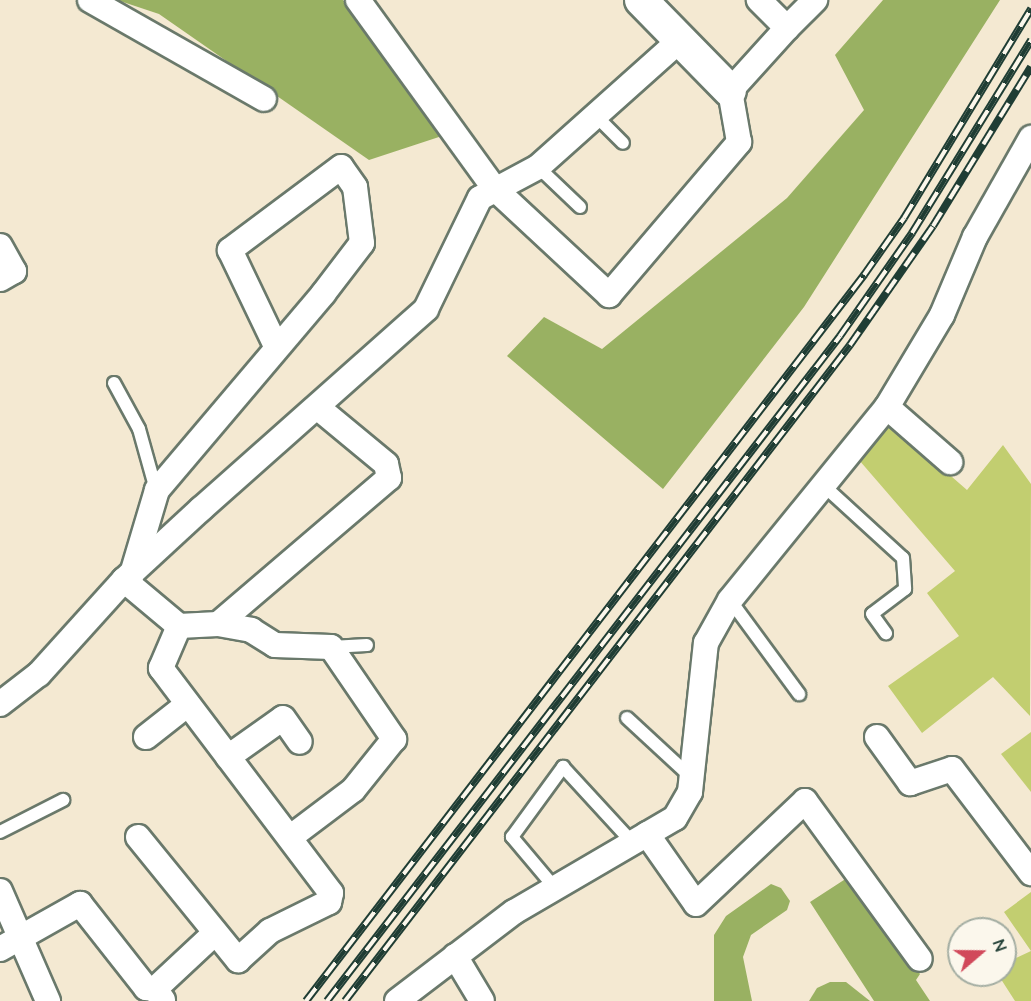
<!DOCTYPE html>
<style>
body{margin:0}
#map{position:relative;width:1031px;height:1001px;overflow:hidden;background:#f4e9d2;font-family:"Comic Neue",sans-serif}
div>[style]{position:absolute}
.green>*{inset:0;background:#c2ce70}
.forest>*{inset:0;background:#99b162}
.roads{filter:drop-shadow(2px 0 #6a796b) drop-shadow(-2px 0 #6a796b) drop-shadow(0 2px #6a796b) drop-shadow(0 -2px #6a796b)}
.service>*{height:12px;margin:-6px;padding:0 6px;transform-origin:6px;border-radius:6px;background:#fff}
.minor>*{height:24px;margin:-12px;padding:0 12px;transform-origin:12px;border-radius:12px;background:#fff}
.tertiary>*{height:32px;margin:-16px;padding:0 16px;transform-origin:16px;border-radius:16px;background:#fff}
.rail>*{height:8px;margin-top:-4px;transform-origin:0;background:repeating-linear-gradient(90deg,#fbf7ec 0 16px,#1f3d34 0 32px);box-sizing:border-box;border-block:2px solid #1f3d34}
span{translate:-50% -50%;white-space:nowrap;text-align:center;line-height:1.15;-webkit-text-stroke:5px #fbf7ec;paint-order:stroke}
.north{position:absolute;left:947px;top:917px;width:70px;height:70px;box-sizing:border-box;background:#fbf7ec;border:2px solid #a3ada2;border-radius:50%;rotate:70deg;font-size:19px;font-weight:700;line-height:28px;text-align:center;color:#1f3d34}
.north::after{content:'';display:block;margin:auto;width:24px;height:32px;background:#d1495b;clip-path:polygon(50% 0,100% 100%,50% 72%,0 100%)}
</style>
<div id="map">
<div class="green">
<i style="clip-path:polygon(890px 423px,967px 490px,1003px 445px,1031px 484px,1030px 716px,993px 677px,922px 733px,888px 686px,959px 636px,927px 593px,955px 571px,859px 460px)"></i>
<i style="clip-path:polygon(1031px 732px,1031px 792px,1001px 754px)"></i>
<i style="clip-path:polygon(1031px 892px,1031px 1001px,1015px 1001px,997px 973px,1003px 973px,1003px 964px,1031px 951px,1004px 912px)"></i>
</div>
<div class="forest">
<i style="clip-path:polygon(117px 0,343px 0,442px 136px,369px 160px,159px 14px)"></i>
<i style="clip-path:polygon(883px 0,1000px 0,804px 307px,663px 489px,507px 356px,544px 317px,602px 349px,787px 198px,864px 110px,835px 55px)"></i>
<i style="clip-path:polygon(847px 878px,920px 974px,916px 980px,930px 1001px,874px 1001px,810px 902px)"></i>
<i style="clip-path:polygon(771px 884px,781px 888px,790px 901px,787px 910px,751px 935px,743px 957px,752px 1001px,714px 1001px,714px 935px,726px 916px)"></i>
<i style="clip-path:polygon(830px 982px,846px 982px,870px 1001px,809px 1001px,817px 988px)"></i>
</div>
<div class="roads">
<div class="service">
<i style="left:596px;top:116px;width:38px;rotate:45deg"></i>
<i style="left:538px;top:167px;width:58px;rotate:43.6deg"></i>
<i style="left:114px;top:383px;width:52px;rotate:61.5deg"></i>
<i style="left:139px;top:429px;width:63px;rotate:74.4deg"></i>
<i style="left:823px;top:485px;width:108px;rotate:42.4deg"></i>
<i style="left:903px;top:558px;width:31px;rotate:86deg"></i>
<i style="left:905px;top:589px;width:41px;rotate:142.9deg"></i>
<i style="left:872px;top:614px;width:24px;rotate:54deg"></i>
<i style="left:730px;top:600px;width:117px;rotate:53.7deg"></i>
<i style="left:331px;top:647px;width:36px;rotate:-3deg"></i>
<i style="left:627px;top:718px;width:87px;rotate:42.7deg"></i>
<i style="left:0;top:832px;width:71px;rotate:-26.9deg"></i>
<i style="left:555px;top:888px;width:67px;rotate:-130.1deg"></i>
<i style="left:512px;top:837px;width:87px;rotate:-53.9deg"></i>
<i style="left:563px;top:767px;width:103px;rotate:47.4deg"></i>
</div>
<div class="minor">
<i style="left:90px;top:0;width:200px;rotate:29.6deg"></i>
<i style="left:358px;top:0;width:233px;rotate:54.1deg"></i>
<i style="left:495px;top:189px;width:156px;rotate:42.9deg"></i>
<i style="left:609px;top:295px;width:201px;rotate:-49.6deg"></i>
<i style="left:739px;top:142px;width:52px;rotate:-100deg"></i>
<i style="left:730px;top:91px;width:85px;rotate:-47.9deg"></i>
<i style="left:787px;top:28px;width:40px;rotate:-135deg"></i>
<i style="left:787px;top:28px;width:40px;rotate:-45deg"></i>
<i style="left:0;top:246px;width:29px;rotate:61deg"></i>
<i style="left:14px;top:271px;width:16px;rotate:150deg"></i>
<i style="left:887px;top:407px;width:84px;rotate:41.1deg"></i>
<i style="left:132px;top:574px;width:88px;rotate:-73.4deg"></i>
<i style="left:157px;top:490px;width:257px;rotate:-49.7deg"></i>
<i style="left:323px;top:294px;width:64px;rotate:-52.6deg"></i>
<i style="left:362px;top:243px;width:56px;rotate:-97.1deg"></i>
<i style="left:355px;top:187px;width:24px;rotate:-125deg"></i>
<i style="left:341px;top:167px;width:139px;rotate:143.2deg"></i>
<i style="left:230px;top:250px;width:106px;rotate:64.4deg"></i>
<i style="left:124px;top:580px;width:72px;rotate:39.9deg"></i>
<i style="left:179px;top:626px;width:39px;rotate:-3deg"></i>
<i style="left:218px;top:624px;width:34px;rotate:10deg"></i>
<i style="left:251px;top:630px;width:28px;rotate:32deg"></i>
<i style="left:275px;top:645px;width:56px;rotate:2deg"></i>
<i style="left:331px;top:647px;width:112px;rotate:55.6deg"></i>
<i style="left:394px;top:739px;width:65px;rotate:128.8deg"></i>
<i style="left:353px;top:790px;width:76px;rotate:143deg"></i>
<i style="left:218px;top:624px;width:225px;rotate:-40.5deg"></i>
<i style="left:389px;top:478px;width:14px;rotate:-102deg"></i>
<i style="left:386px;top:464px;width:89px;rotate:-140.4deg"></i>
<i style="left:0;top:704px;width:49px;rotate:-37.6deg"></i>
<i style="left:39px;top:674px;width:127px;rotate:-47.9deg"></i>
<i style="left:124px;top:580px;width:105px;rotate:-42.7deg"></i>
<i style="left:201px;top:509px;width:301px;rotate:-41.6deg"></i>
<i style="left:426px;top:309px;width:123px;rotate:-64.1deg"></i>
<i style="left:480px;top:198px;width:66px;rotate:-28.1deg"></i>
<i style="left:538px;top:167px;width:191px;rotate:-41.8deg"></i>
<i style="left:146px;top:737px;width:53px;rotate:-38.2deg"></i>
<i style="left:877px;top:737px;width:57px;rotate:54.3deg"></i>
<i style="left:910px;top:783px;width:44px;rotate:-18.4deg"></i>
<i style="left:952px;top:769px;width:131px;rotate:52.8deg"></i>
<i style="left:228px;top:757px;width:67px;rotate:-35.3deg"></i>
<i style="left:283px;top:718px;width:29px;rotate:55deg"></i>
<i style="left:647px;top:834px;width:85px;rotate:55deg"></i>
<i style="left:696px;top:904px;width:150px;rotate:-43.4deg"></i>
<i style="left:805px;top:801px;width:195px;rotate:54deg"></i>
<i style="left:138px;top:837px;width:159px;rotate:50.9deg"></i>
<i style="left:238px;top:960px;width:43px;rotate:-42.2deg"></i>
<i style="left:270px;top:931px;width:66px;rotate:-26.2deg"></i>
<i style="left:329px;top:902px;width:9px;rotate:-77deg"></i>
<i style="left:331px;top:893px;width:282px;rotate:-127.1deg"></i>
<i style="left:161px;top:668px;width:46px;rotate:-66.8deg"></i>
<i style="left:0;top:891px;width:120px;rotate:66.4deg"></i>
<i style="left:0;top:949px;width:92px;rotate:-29.4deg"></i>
<i style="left:80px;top:904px;width:107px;rotate:51.8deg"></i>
<i style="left:146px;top:988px;width:9px;rotate:6deg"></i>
<i style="left:455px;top:956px;width:52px;rotate:59deg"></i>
<i style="left:163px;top:1000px;width:14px;rotate:-126deg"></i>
<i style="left:155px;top:989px;width:82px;rotate:-43deg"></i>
<i style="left:397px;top:1001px;width:147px;rotate:-37.3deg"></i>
<i style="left:514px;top:912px;width:186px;rotate:-30.3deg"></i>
<i style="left:675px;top:818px;width:30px;rotate:-60deg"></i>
<i style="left:690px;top:792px;width:150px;rotate:-83.9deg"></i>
<i style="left:706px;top:643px;width:49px;rotate:-60.8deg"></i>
<i style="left:730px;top:600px;width:249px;rotate:-50.9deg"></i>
<i style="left:887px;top:407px;width:107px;rotate:-59.1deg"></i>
<i style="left:942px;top:315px;width:85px;rotate:-67.1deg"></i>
<i style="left:975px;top:237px;width:114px;rotate:-60.5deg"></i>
</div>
<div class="tertiary">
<i style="left:641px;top:0;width:127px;rotate:45.6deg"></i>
</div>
</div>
<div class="rail">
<i style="left:306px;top:1001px;width:916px;rotate:-52.45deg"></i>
<i style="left:864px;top:275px;width:70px;rotate:-54.9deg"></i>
<i style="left:904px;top:218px;width:245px;rotate:-58.7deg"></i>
<i style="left:327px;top:1001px;width:840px;rotate:-52.35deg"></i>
<i style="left:840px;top:336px;width:126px;rotate:-55deg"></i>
<i style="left:912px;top:233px;width:227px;rotate:-58.3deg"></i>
<i style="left:345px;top:1001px;width:828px;rotate:-52.41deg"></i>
<i style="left:850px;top:345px;width:145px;rotate:-55.1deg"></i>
<i style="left:933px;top:226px;width:187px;rotate:-58.4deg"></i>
</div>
<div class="north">N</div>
</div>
